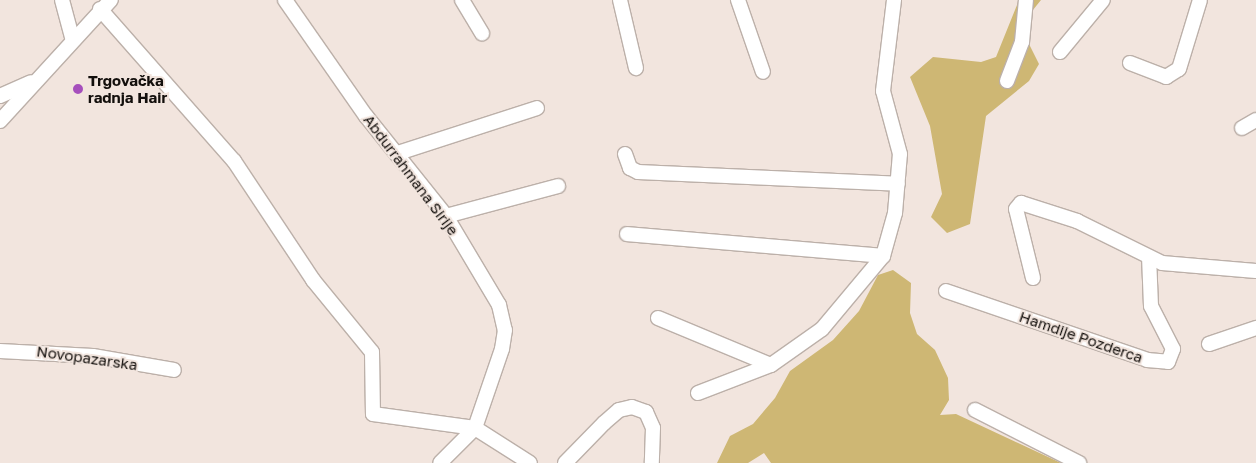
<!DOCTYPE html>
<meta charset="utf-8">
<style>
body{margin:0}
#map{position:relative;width:1256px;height:463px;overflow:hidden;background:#f2e5de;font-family:"Golos Text",sans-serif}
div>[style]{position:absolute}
.green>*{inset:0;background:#ceb774}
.roads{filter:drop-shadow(1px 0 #bcb0a9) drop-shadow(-1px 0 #bcb0a9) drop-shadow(0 1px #bcb0a9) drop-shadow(0 -1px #bcb0a9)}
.street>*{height:14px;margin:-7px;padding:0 7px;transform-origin:7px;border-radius:7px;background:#fff}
.dots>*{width:14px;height:14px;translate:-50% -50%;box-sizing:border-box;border:2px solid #f2e5de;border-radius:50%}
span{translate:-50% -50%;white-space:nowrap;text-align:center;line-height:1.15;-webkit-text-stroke:4px #f2e5de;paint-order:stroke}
.poi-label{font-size:15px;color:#130f0c;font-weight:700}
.left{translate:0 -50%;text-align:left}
.street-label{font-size:15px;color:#130f0c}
</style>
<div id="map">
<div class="green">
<i style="clip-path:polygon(1019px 0,1041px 0,1020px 26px,1039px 64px,1029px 81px,986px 116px,970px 224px,947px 233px,931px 217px,942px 194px,930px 126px,910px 77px,933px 57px,981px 62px,996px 57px)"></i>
<i style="clip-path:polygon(893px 270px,911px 283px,910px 313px,917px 334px,935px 350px,948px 378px,949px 400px,940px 415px,956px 414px,1061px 463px,771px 463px,764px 453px,748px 463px,717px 463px,730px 436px,753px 424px,775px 398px,790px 371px,833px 340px,859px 311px,878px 275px)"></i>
</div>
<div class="roads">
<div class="street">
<i style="left:62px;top:0;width:39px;rotate:75deg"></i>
<i style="left:285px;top:0;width:141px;rotate:55.1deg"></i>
<i style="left:366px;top:116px;width:128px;rotate:51.3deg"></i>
<i style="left:446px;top:216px;width:104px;rotate:59.2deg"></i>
<i style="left:499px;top:305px;width:26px;rotate:77deg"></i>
<i style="left:505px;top:330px;width:19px;rotate:99deg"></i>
<i style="left:502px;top:349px;width:83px;rotate:108.9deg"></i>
<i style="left:475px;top:428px;width:49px;rotate:135deg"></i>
<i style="left:462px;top:0;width:39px;rotate:59deg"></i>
<i style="left:620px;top:0;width:70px;rotate:76.8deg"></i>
<i style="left:738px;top:0;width:76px;rotate:70.9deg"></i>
<i style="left:100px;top:9px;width:203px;rotate:48.6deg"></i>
<i style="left:234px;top:161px;width:143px;rotate:56.4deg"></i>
<i style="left:313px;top:280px;width:93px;rotate:50.7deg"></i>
<i style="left:372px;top:352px;width:62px;rotate:89.1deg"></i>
<i style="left:373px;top:414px;width:103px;rotate:7.8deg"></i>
<i style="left:475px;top:428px;width:65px;rotate:32.5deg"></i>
<i style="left:1060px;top:52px;width:67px;rotate:-50.4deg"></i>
<i style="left:1130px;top:63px;width:39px;rotate:21deg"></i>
<i style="left:1166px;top:77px;width:15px;rotate:-32deg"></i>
<i style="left:1179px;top:69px;width:72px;rotate:-73.1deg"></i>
<i style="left:1007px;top:81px;width:42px;rotate:-69deg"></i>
<i style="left:1022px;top:42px;width:42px;rotate:-84.6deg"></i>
<i style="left:0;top:96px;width:34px;rotate:-24deg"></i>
<i style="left:0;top:121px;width:164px;rotate:-47.5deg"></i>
<i style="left:1242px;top:128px;width:16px;rotate:-30deg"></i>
<i style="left:398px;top:153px;width:146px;rotate:-17.9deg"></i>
<i style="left:625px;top:154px;width:15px;rotate:70deg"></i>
<i style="left:630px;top:168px;width:9px;rotate:27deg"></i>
<i style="left:638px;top:172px;width:260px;rotate:2.6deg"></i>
<i style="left:446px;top:216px;width:116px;rotate:-15deg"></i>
<i style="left:627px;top:234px;width:257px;rotate:4.9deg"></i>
<i style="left:1033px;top:278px;width:71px;rotate:-103.8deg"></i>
<i style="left:1016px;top:209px;width:8px;rotate:-50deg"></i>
<i style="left:1021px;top:203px;width:59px;rotate:17.8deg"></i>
<i style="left:1077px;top:221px;width:95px;rotate:26.3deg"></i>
<i style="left:1162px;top:263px;width:94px;rotate:4.9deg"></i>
<i style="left:946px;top:291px;width:213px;rotate:18.9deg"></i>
<i style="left:1147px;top:360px;width:21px;rotate:5deg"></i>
<i style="left:1168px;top:362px;width:14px;rotate:-69deg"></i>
<i style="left:1173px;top:349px;width:48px;rotate:-117.1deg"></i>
<i style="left:1151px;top:306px;width:49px;rotate:-92.3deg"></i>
<i style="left:658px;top:318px;width:122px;rotate:22.6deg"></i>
<i style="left:1209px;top:344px;width:50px;rotate:-18.8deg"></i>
<i style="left:0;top:351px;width:93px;rotate:3.1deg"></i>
<i style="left:93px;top:356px;width:82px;rotate:9.8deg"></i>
<i style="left:698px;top:393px;width:78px;rotate:-21deg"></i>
<i style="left:771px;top:365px;width:62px;rotate:-35.2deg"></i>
<i style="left:822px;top:329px;width:95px;rotate:-50.1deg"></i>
<i style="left:883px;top:256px;width:45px;rotate:-74.4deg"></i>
<i style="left:895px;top:213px;width:59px;rotate:-85.2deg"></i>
<i style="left:900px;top:154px;width:65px;rotate:-105.1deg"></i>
<i style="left:883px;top:91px;width:92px;rotate:-83.1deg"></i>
<i style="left:975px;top:410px;width:117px;rotate:27deg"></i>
<i style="left:565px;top:463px;width:56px;rotate:-45.7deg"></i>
<i style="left:604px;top:423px;width:20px;rotate:-41deg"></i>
<i style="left:619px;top:410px;width:13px;rotate:-13deg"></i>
<i style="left:632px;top:407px;width:15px;rotate:20deg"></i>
<i style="left:646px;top:412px;width:17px;rotate:66deg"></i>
<i style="left:653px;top:428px;width:35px;rotate:92deg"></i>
</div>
</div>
<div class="dots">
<i style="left:78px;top:89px;background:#a64fbc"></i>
</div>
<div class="poi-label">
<span class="left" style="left:88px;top:89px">Trgovačka<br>radnja Hair</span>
</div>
<div class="street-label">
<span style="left:411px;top:175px;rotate:53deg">Abdurrahmana Sirije</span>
<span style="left:1081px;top:337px;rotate:19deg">Hamdije Pozderca</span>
<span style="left:87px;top:358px;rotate:8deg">Novopazarska</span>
</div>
</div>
